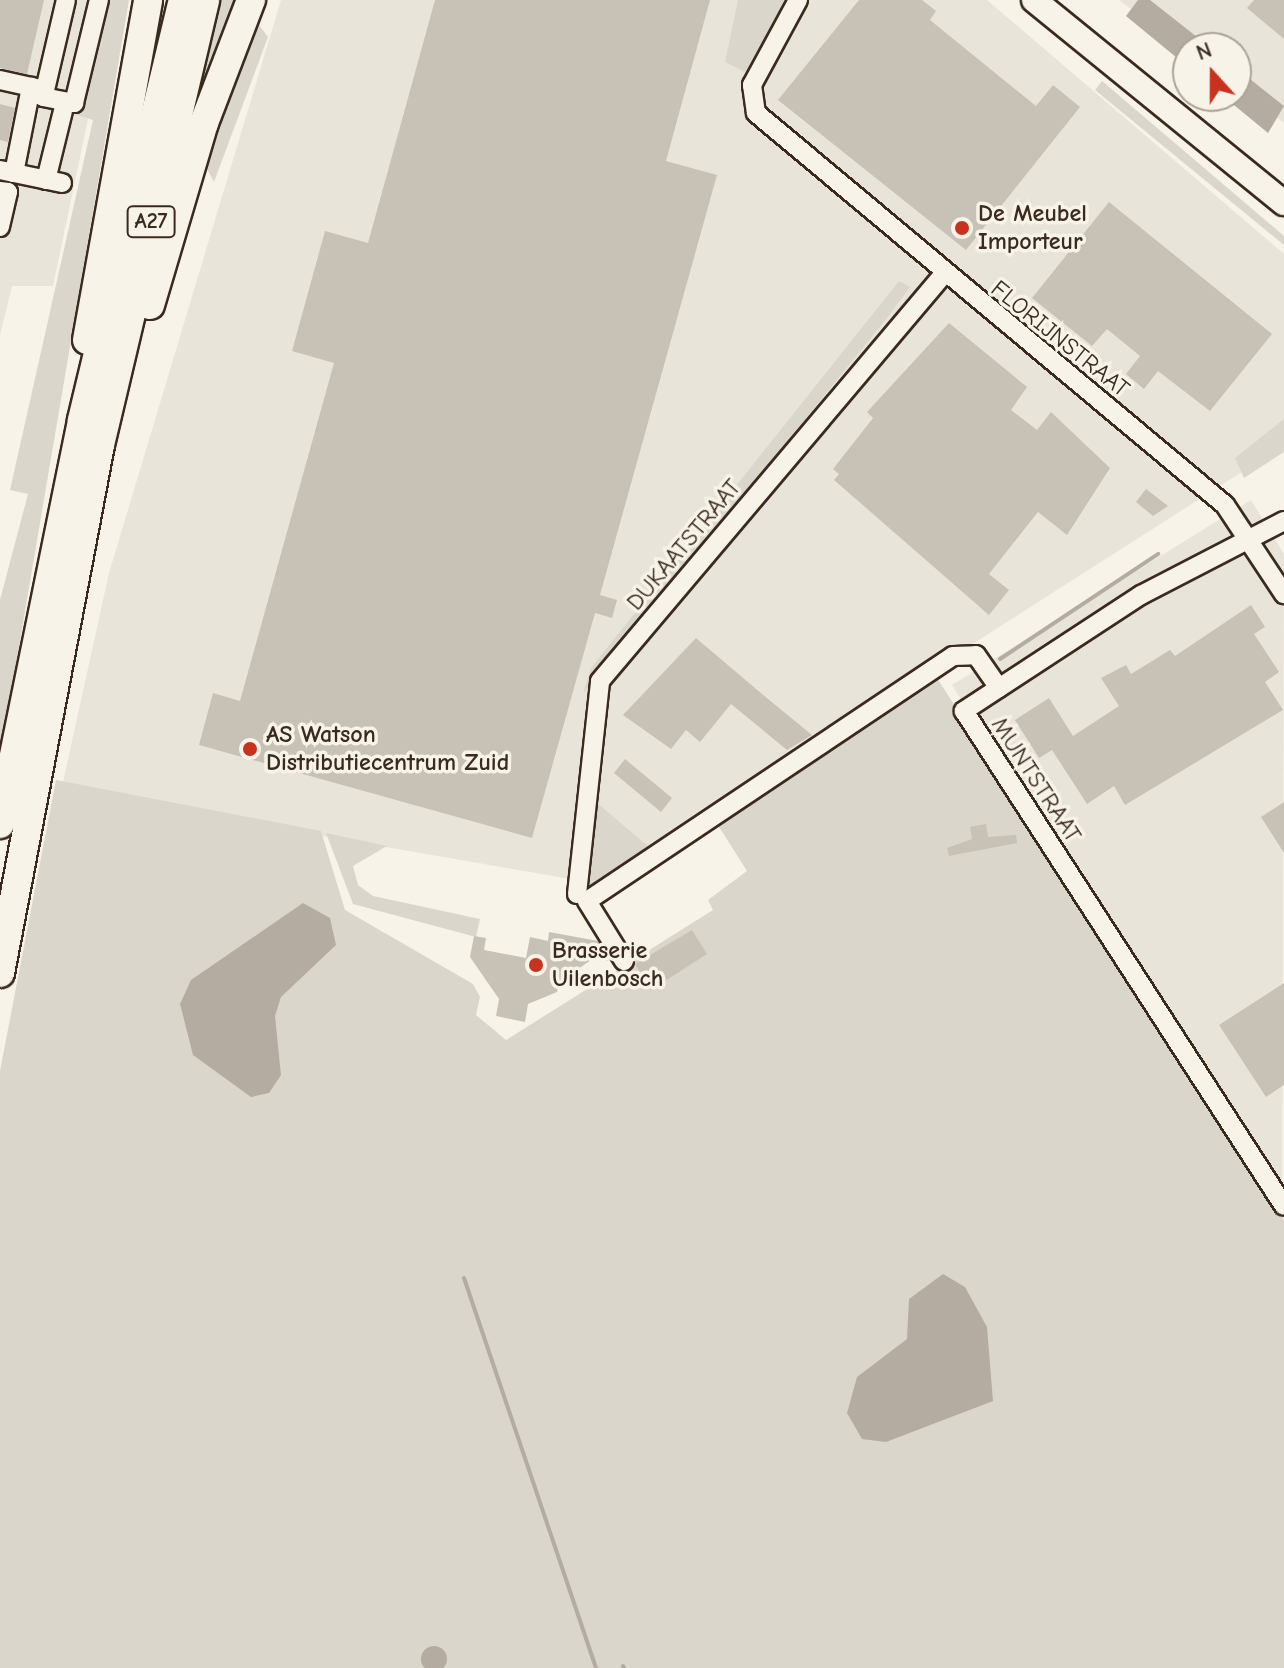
<!DOCTYPE html>
<style>
body{margin:0}
#map{position:relative;width:1284px;height:1668px;overflow:hidden;background:#f7f3e8;font-family:"Comic Neue",sans-serif}
div>[style]{position:absolute}
.built>*{inset:0;background:#e9e4d9}
.green>*{inset:0;background:#dbd6cb}
.water>*{inset:0;background:#b4aca0}
.round{border-radius:50%}
.stream>*{height:4px;margin:-2px;padding:0 2px;transform-origin:2px;border-radius:2px;background:#b4aca0}
.building>*{inset:0;background:#c8c1b6}
.roads{filter:drop-shadow(2px 0 #3b2a1e) drop-shadow(-2px 0 #3b2a1e) drop-shadow(0 2px #3b2a1e) drop-shadow(0 -2px #3b2a1e)}
.minor>*{height:18px;margin:-9px;padding:0 9px;transform-origin:9px;border-radius:9px;background:#f7f3e8}
.major>*{height:24px;margin:-12px;padding:0 12px;transform-origin:12px;border-radius:12px;background:#f7f3e8}
.highway>*{height:28px;margin:-14px;padding:0 14px;transform-origin:14px;border-radius:14px;background:#f7f3e8}
.dots>*{width:22px;height:22px;translate:-50% -50%;box-sizing:border-box;border:4px solid #f7f3e8;border-radius:50%}
span{translate:-50% -50%;white-space:nowrap;text-align:center;line-height:1.15;-webkit-text-stroke:7px #f7f3e8;paint-order:stroke}
.shield-label span{padding:2px 6px;background:#f7f3e8;border:2px solid;border-radius:6px;-webkit-text-stroke-width:0}
.shield-label{font-size:22px;color:#3b2a1e;font-weight:700}
.poi-label{font-size:24px;color:#3b2a1e;font-weight:700}
.left{translate:0 -50%;text-align:left}
.street-label{font-size:24px;color:#3b2a1e}
.north{position:absolute;left:1172px;top:32px;width:80px;height:80px;box-sizing:border-box;background:#f7f3e8;border:2px solid #aca397;border-radius:50%;rotate:339deg;font-size:22px;font-weight:700;line-height:32px;text-align:center;color:#3b2a1e}
.north::after{content:'';display:block;margin:auto;width:28px;height:36px;background:#c8321e;clip-path:polygon(50% 0,100% 100%,50% 72%,0 100%)}
</style>
<div id="map">
<div class="built">
<i style="clip-path:polygon(0 0,113px 0,53px 286px,12px 286px,0 335px)"></i>
<i style="clip-path:polygon(281px 0,987px 0,1284px 254px,1284px 445px,589px 889px,582px 881px,61px 791px,109px 573px)"></i>
<i style="clip-path:polygon(1119px 0,1284px 0,1284px 123px,1236px 87px,1236px 48px,1188px 51px)"></i>
<i style="clip-path:polygon(1251px 500px,1284px 554px,1282px 1217px,952px 685px)"></i>
</div>
<div class="green">
<i style="clip-path:polygon(95px 0,129px 0,0 758px,0 600px,28px 494px,10px 490px,93px 120px,71px 113px)"></i>
<i style="clip-path:polygon(219px 0,245px 0,167px 207px)"></i>
<i style="clip-path:polygon(738px 0,786px 0,745px 72px,725px 62px)"></i>
<i style="clip-path:polygon(256px 21px,268px 37px,214px 182px,206px 167px)"></i>
<i style="clip-path:polygon(1102px 81px,1284px 236px,1284px 245px,1095px 90px)"></i>
<i style="clip-path:polygon(899px 281px,910px 287px,887px 318px,583px 694px,591px 668px)"></i>
<i style="clip-path:polygon(1284px 419px,1284px 452px,1244px 478px,1235px 458px)"></i>
<i style="clip-path:polygon(930px 667px,1284px 1220px,1284px 1668px,0 1668px,0 1071px,56px 780px,321px 831px,345px 910px,473px 984px,480px 997px,476px 1015px,506px 1040px,713px 910px,708px 900px,747px 871px,712px 816px)"></i>
<i style="clip-path:polygon(589px 796px,649px 847px,586px 888px)"></i>
<i style="clip-path:polygon(326px 833px,387px 846px,353px 866px,358px 885px,373px 896px,480px 919px,476px 937px,353px 904px)"></i>
</div>
<div class="water">
<i style="clip-path:polygon(1138px 0,1150px 0,1211px 48px,1188px 48px,1188px 67px,1126px 16px)"></i>
<i style="clip-path:polygon(1236px 68px,1284px 106px,1268px 133px,1223px 96px,1236px 96px)"></i>
<i style="clip-path:polygon(303px 903px,330px 918px,336px 945px,281px 997px,275px 1016px,281px 1075px,269px 1093px,251px 1097px,193px 1055px,180px 1004px,191px 980px)"></i>
<i style="clip-path:polygon(943px 1274px,965px 1287px,987px 1327px,993px 1401px,886px 1442px,862px 1439px,847px 1413px,857px 1377px,907px 1339px,909px 1299px)"></i>
<i class="round" style="left:421px;top:1646px;width:26px;height:26px"></i>
</div>
<div class="stream">
<i style="left:1000px;top:659px;width:190px;rotate:-33.6deg"></i>
<i style="left:464px;top:1278px;width:412px;rotate:71.3deg"></i>
<i style="left:623px;top:1666px;width:2px;rotate:63deg"></i>
</div>
<div class="building">
<i style="clip-path:polygon(0 0,44px 0,27px 74px,0 68px)"></i>
<i style="clip-path:polygon(435px 0,710px 0,666px 161px,717px 175px,600px 595px,617px 600px,612px 618px,595px 613px,532px 838px,199px 745px,213px 693px,240px 701px,334px 363px,292px 351px,325px 231px,368px 243px)"></i>
<i style="clip-path:polygon(859px 0,922px 0,936px 11px,930px 20px,1036px 106px,1053px 85px,1080px 107px,966px 250px,778px 100px)"></i>
<i style="clip-path:polygon(1254px 0,1284px 0,1284px 39px,1247px 8px)"></i>
<i style="clip-path:polygon(0 104px,15px 108px,8px 142px,0 140px)"></i>
<i style="clip-path:polygon(1109px 202px,1272px 334px,1210px 411px,1158px 371px,1144px 389px,1126px 374px,1140px 356px,1107px 329px,1092px 346px,1032px 298px)"></i>
<i style="clip-path:polygon(949px 323px,1027px 387px,1011px 410px,1037px 430px,1051px 412px,1110px 468px,1067px 535px,1038px 512px,989px 574px,1009px 590px,989px 615px,834px 480px,839px 474px,833px 469px,873px 418px,867px 412px)"></i>
<i style="clip-path:polygon(1146px 489px,1168px 506px,1153px 516px,1136px 502px)"></i>
<i style="clip-path:polygon(1251px 605px,1265px 627px,1254px 634px,1279px 672px,1265px 682px,1283px 710px,1125px 805px,1114px 786px,1087px 804px,1052px 750px,1039px 758px,1015px 720px,1049px 698px,1073px 736px,1119px 706px,1101px 678px,1126px 665px,1131px 674px,1170px 650px,1175px 656px)"></i>
<i style="clip-path:polygon(696px 638px,762px 694px,812px 735px,787px 750px,731px 704px,700px 742px,686px 730px,671px 749px,623px 715px)"></i>
<i style="clip-path:polygon(625px 759px,672px 798px,661px 812px,614px 773px)"></i>
<i style="clip-path:polygon(1284px 802px,1284px 853px,1261px 817px)"></i>
<i style="clip-path:polygon(986px 824px,988px 837px,1016px 835px,1017px 843px,949px 856px,947px 848px,972px 839px,970px 827px)"></i>
<i style="clip-path:polygon(692px 930px,707px 954px,651px 990px,635px 964px)"></i>
<i style="clip-path:polygon(549px 932px,598px 941px,608px 961px,594px 958px,559px 982px,557px 992px,528px 1004px,525px 1022px,496px 1016px,499px 999px,470px 957px,474px 936px,486px 938px,484px 950px,526px 958px,530px 937px,548px 941px)"></i>
<i style="clip-path:polygon(1284px 983px,1284px 1085px,1266px 1097px,1219px 1025px)"></i>
</div>
<div class="roads">
<div class="minor">
<i style="left:798px;top:0;width:97px;rotate:118.4deg"></i>
<i style="left:752px;top:85px;width:28px;rotate:82deg"></i>
<i style="left:756px;top:113px;width:611px;rotate:39.89deg"></i>
<i style="left:1225px;top:505px;width:107px;rotate:56.5deg"></i>
<i style="left:0;top:80px;width:46px;rotate:12.5deg"></i>
<i style="left:45px;top:90px;width:92px;rotate:-76.9deg"></i>
<i style="left:45px;top:90px;width:7px;rotate:106deg"></i>
<i style="left:43px;top:97px;width:32px;rotate:11deg"></i>
<i style="left:74px;top:103px;width:106px;rotate:-76.4deg"></i>
<i style="left:0;top:170px;width:14px;rotate:12deg"></i>
<i style="left:14px;top:173px;width:88px;rotate:-78.8deg"></i>
<i style="left:14px;top:173px;width:49px;rotate:11.8deg"></i>
<i style="left:46px;top:180px;width:71px;rotate:-76.2deg"></i>
<i style="left:0;top:191px;width:8px;rotate:7deg"></i>
<i style="left:8px;top:192px;width:36px;rotate:103deg"></i>
<i style="left:1284px;top:521px;width:161px;rotate:152.6deg"></i>
<i style="left:1141px;top:595px;width:212px;rotate:146.8deg"></i>
<i style="left:964px;top:711px;width:589px;rotate:57.12deg"></i>
<i style="left:577px;top:894px;width:214px;rotate:-83.8deg"></i>
<i style="left:600px;top:681px;width:531px;rotate:-49.81deg"></i>
<i style="left:624px;top:961px;width:70px;rotate:-121.7deg"></i>
<i style="left:587px;top:901px;width:440px;rotate:-33.8deg"></i>
<i style="left:953px;top:656px;width:23px;rotate:-2deg"></i>
<i style="left:976px;top:655px;width:40px;rotate:55.1deg"></i>
</div>
<div class="major">
<i style="left:1034px;top:0;width:322px;rotate:39.1deg"></i>
</div>
<div class="highway">
<i style="left:150px;top:305px;width:190px;rotate:-73.5deg"></i>
<i style="left:204px;top:123px;width:132px;rotate:-69.1deg"></i>
<i style="left:87px;top:340px;width:345px;rotate:-79.8deg"></i>
<i style="left:0;top:824px;width:412px;rotate:-78.5deg"></i>
<i style="left:82px;top:420px;width:432px;rotate:-76.5deg"></i>
<i style="left:0;top:973px;width:537px;rotate:-79.28deg"></i>
<i style="left:100px;top:445px;width:457px;rotate:-76.7deg"></i>
</div>
</div>
<div class="dots">
<i style="left:962px;top:228px;background:#c8321e"></i>
<i style="left:250px;top:749px;background:#c8321e"></i>
<i style="left:536px;top:965px;background:#c8321e"></i>
</div>
<div class="shield-label">
<span style="left:151px;top:222px">A27</span>
</div>
<div class="poi-label">
<span class="left" style="left:978px;top:228px">De Meubel<br>Importeur</span>
<span class="left" style="left:266px;top:749px">AS Watson<br>Distributiecentrum Zuid</span>
<span class="left" style="left:552px;top:965px">Brasserie<br>Uilenbosch</span>
</div>
<div class="street-label">
<span style="left:1060px;top:339px;rotate:39deg">FLORIJNSTRAAT</span>
<span style="left:684px;top:545px;rotate:-50deg">DUKAATSTRAAT</span>
<span style="left:1036px;top:780px;rotate:57deg">MUNTSTRAAT</span>
</div>
<div class="north">N</div>
</div>
